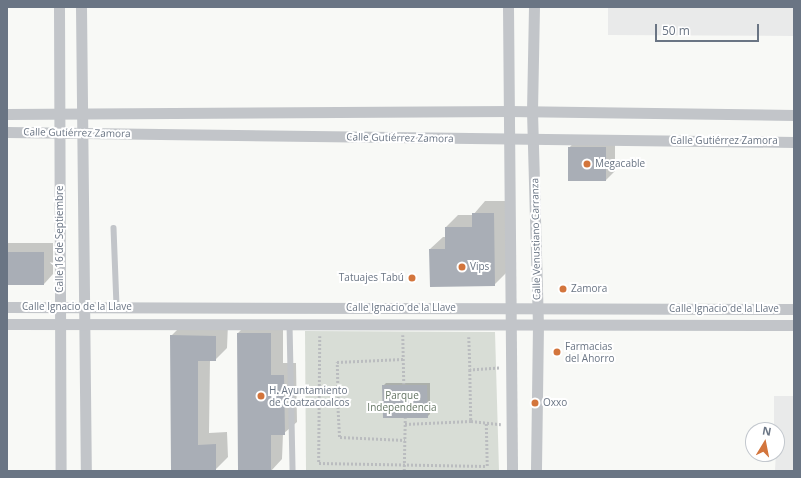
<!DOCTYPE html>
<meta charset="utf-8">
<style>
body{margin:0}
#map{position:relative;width:801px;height:478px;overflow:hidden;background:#f8f9f6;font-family:"Open Sans",sans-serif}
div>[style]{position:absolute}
.built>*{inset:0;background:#e9eaea}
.green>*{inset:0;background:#d8ddd6}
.shadow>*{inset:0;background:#0003}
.building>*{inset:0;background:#a9aeb6}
.path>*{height:2.5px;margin-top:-1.25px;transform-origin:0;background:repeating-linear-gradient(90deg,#babcbf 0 2px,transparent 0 4px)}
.service>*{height:5.5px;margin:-2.75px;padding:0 2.75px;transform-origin:2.75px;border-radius:2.75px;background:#c2c5c9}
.minor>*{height:11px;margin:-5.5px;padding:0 5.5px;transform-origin:5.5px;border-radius:5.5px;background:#c2c5c9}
.dots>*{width:11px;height:11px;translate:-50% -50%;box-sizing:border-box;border:2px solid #fff;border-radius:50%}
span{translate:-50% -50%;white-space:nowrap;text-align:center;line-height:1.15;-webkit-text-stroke:4px #fff;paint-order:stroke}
.street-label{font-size:10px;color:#6a7584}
.poi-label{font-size:10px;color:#6a7584}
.left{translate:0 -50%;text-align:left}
.right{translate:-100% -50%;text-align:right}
.park-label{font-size:10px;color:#667765}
.frame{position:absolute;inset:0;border:8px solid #6a7584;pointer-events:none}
.north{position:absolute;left:745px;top:422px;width:40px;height:40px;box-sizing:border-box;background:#fff;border:1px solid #c3c8ce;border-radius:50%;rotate:10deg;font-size:11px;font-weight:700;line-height:16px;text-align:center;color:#6a7584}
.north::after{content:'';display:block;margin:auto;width:14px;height:18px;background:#d3753c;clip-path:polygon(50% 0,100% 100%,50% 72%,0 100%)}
.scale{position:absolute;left:655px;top:24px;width:104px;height:18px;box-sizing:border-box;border:2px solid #6a7584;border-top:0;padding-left:5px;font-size:12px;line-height:14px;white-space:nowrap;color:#6a7584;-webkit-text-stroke:3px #fff;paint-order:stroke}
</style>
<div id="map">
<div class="built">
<i style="clip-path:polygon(608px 7px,794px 7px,794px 36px,608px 35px)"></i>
<i style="clip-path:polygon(774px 396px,794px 396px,794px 471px,775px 471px,777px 430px,774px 430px)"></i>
</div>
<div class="green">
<i style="clip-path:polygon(305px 331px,495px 332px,499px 471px,306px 471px)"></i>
</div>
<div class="shadow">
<i style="clip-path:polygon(578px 138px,615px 138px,615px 171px,606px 180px,569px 148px)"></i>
<i style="clip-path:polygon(485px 201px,505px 201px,507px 272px,494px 285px,430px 249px,443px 237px,446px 237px,446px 227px,458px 215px,473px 215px)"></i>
<i style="clip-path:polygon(7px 243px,53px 243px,53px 274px,44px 284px,7px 284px)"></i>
<i style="clip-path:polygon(250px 321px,283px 322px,283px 363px,296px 363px,297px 422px,283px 434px,282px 459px,271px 471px,239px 471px,238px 333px)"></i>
<i style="clip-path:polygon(183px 324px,228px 324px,227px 348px,215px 360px,210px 360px,209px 433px,227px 432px,228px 457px,216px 469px,172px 470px,171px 336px)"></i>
<i style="clip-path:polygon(386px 383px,430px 383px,430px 414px,427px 417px,383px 386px)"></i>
</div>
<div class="building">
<i style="clip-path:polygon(568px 147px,606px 147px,606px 181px,568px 181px)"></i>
<i style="clip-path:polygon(472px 213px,494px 213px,495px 286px,430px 287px,429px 249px,445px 249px,445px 227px,472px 227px)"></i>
<i style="clip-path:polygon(7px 252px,44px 252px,44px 285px,7px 285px)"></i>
<i style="clip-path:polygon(237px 333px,271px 333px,271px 375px,284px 375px,285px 435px,271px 435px,271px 471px,238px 471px)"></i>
<i style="clip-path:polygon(170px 335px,216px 336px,216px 361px,198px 361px,198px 445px,216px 444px,216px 470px,171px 471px)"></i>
<i style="clip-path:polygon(382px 385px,427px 385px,428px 418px,383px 418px)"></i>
</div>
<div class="path">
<i style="left:403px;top:335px;width:49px;rotate:88.8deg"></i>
<i style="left:320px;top:336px;width:127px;rotate:90.5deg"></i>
<i style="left:319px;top:463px;width:168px;rotate:1deg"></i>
<i style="left:487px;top:466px;width:44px;rotate:-91.3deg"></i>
<i style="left:469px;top:337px;width:33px;rotate:88deg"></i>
<i style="left:499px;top:368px;width:29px;rotate:176deg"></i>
<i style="left:470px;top:370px;width:51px;rotate:88.9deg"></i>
<i style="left:471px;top:421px;width:30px;rotate:6deg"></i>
<i style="left:301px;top:403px;width:37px"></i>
<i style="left:338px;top:403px;width:34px;rotate:87deg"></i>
<i style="left:340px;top:437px;width:65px;rotate:2.6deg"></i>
<i style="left:338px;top:403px;width:41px;rotate:-91.4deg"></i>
<i style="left:337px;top:362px;width:66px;rotate:-2.6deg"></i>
<i style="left:405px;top:424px;width:66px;rotate:-2.6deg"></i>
<i style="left:404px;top:471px;width:53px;rotate:-88.9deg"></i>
</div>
<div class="service">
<i style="left:114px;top:228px;width:79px;rotate:87.8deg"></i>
<i style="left:290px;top:324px;width:147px;rotate:88.8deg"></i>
</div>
<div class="minor">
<i style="left:59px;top:7px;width:464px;rotate:89.8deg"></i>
<i style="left:81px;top:7px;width:464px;rotate:89.4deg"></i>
<i style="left:508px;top:7px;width:464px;rotate:89.5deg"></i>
<i style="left:534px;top:7px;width:104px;rotate:91.1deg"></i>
<i style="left:532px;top:111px;width:214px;rotate:88.4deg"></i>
<i style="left:538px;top:325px;width:146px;rotate:90.8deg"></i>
<i style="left:7px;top:114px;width:502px;rotate:-0.34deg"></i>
<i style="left:509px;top:111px;width:285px;rotate:0.8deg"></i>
<i style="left:7px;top:132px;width:787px;rotate:0.73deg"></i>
<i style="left:7px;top:307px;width:787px;rotate:0.15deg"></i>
<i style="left:7px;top:324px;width:787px;rotate:0.07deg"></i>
</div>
<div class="dots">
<i style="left:587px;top:164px;background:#d3753c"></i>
<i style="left:462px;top:267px;background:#d3753c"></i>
<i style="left:412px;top:278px;background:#d3753c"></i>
<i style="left:563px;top:289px;background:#d3753c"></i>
<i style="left:557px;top:352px;background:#d3753c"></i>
<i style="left:261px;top:396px;background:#d3753c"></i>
<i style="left:535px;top:403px;background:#d3753c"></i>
</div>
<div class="street-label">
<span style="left:77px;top:133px;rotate:1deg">Calle Gutiérrez Zamora</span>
<span style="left:400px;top:138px;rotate:1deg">Calle Gutiérrez Zamora</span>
<span style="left:724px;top:141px">Calle Gutiérrez Zamora</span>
<span style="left:60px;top:239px;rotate:-90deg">Calle 16 de Septiembre</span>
<span style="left:536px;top:239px;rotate:-91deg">Calle Venustiano Carranza</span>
<span style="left:77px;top:307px">Calle Ignacio de la Llave</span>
<span style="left:401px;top:308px">Calle Ignacio de la Llave</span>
<span style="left:724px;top:309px">Calle Ignacio de la Llave</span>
</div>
<div class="poi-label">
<span class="left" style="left:595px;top:164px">Megacable</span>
<span class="left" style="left:470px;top:267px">Vips</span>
<span class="right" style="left:404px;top:278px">Tatuajes Tabú</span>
<span class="left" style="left:571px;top:289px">Zamora</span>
<span class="left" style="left:565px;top:352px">Farmacias<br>del Ahorro</span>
<span class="left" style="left:269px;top:396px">H. Ayuntamiento<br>de Coatzacoalcos</span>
<span class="left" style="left:543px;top:403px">Oxxo</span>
</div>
<div class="park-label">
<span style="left:402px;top:401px">Parque<br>Independencia</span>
</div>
<div class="frame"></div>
<div class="north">N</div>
<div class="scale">50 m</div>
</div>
